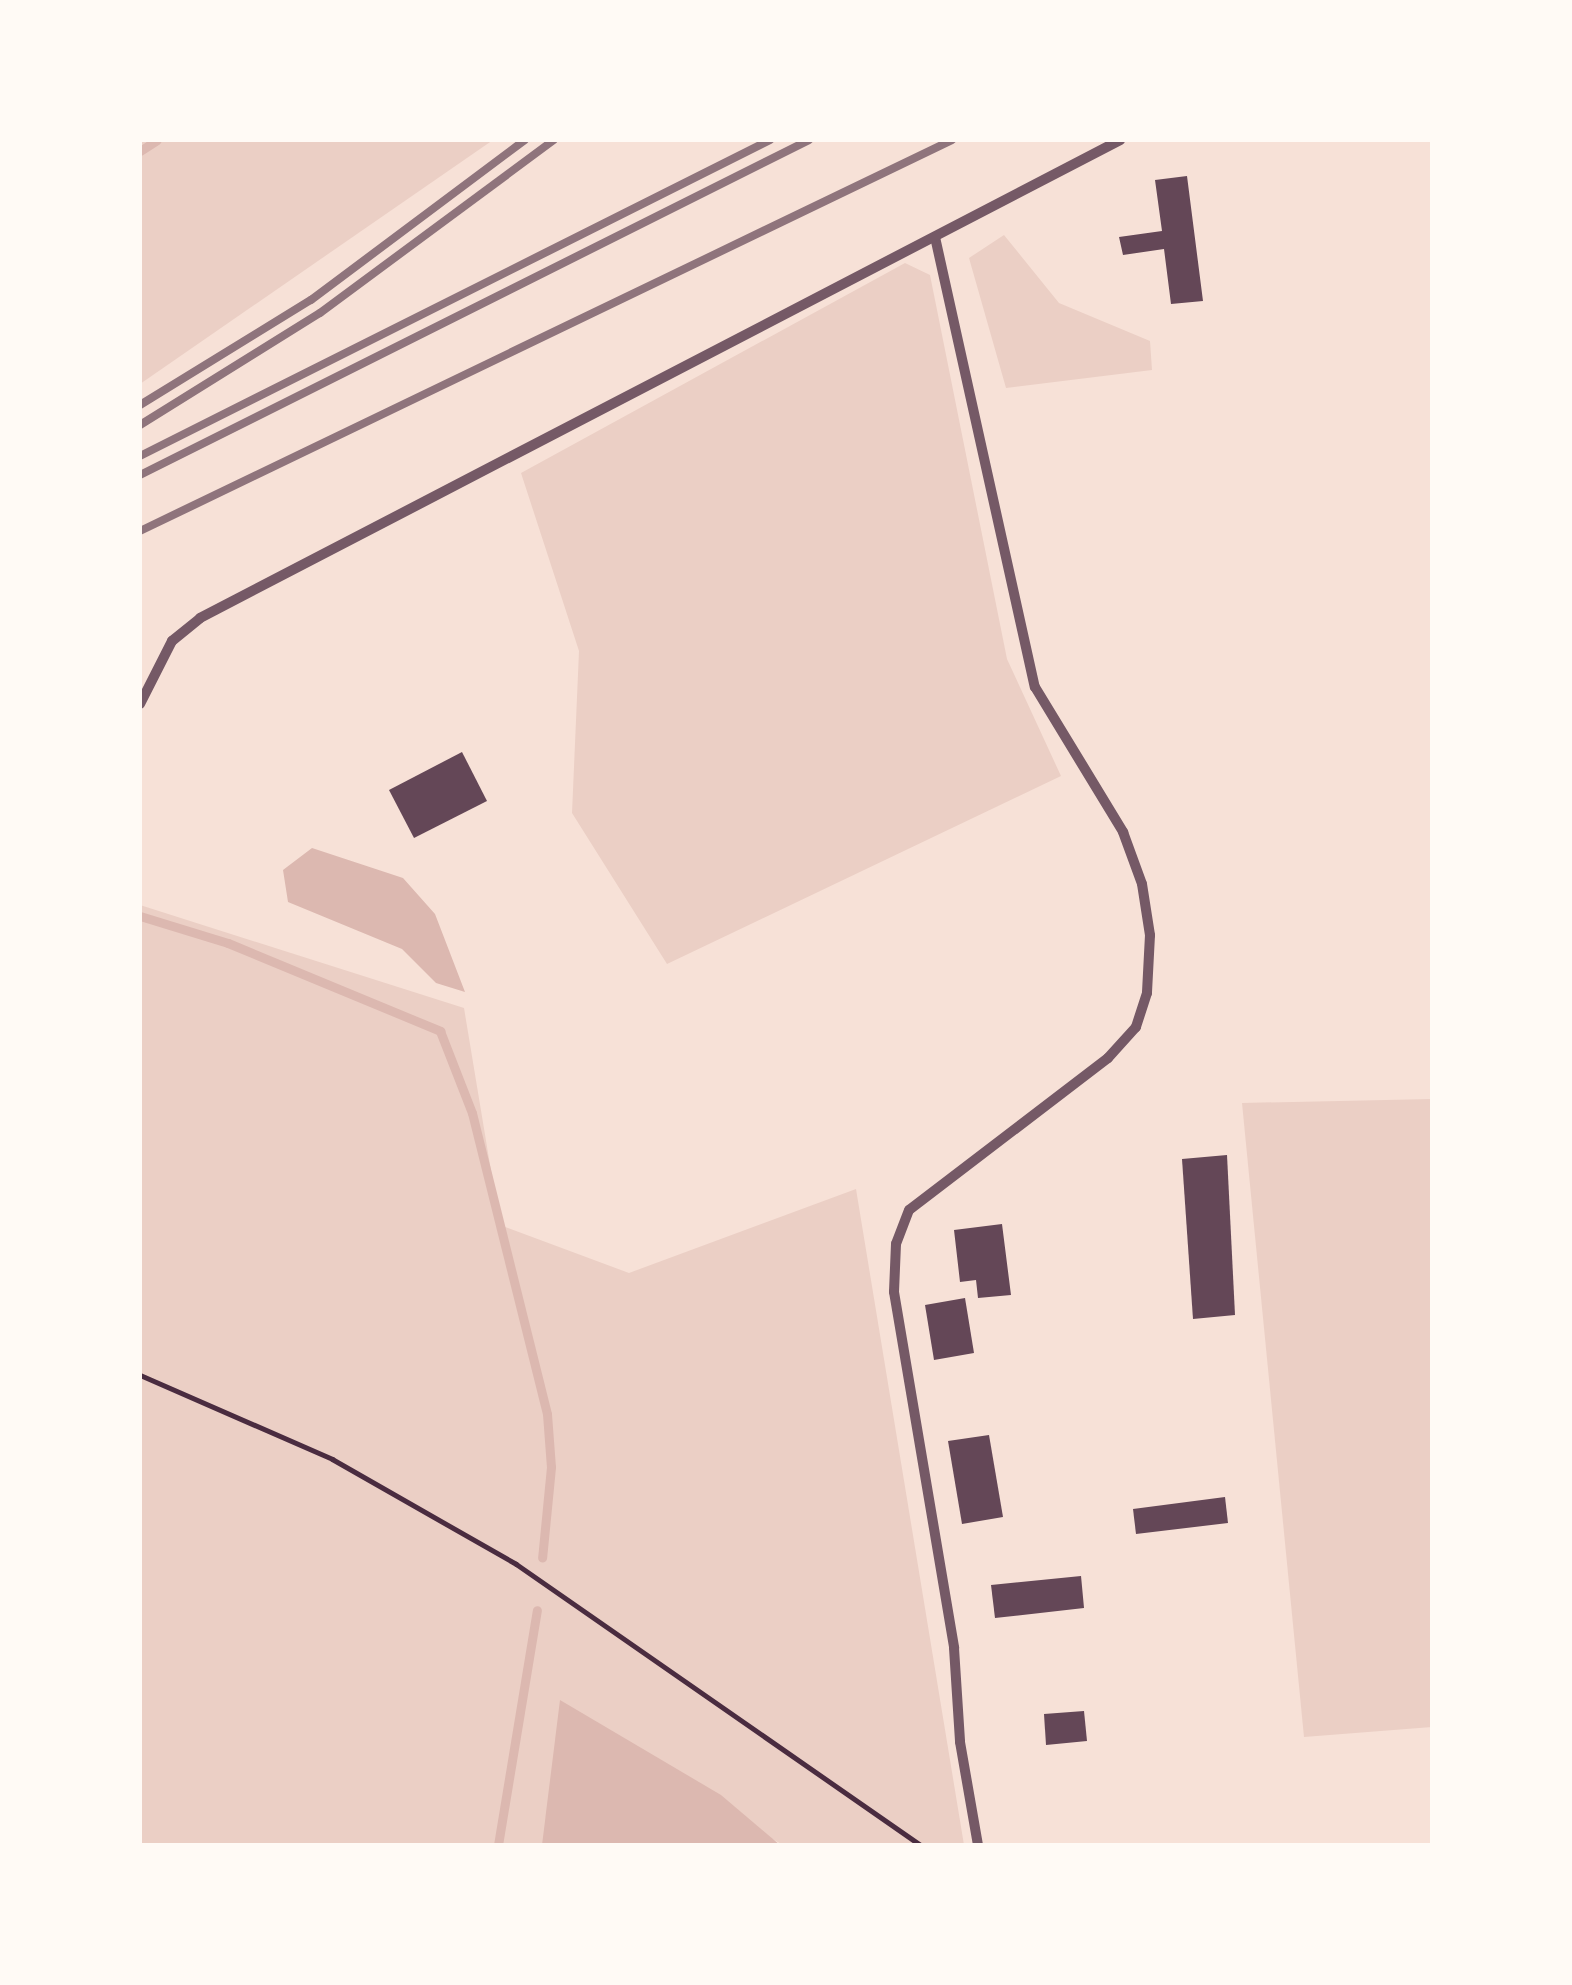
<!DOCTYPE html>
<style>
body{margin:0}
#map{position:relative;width:1572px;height:1985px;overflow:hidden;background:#f7e1d7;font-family:Raleway,sans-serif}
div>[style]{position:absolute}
.green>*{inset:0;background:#ebcfc5}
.water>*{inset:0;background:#dcb8b0}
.stream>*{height:9px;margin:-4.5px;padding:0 4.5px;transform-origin:4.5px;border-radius:4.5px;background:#dcb8b0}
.building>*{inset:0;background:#644757}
.path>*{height:5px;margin:-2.5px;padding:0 2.5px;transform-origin:2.5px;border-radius:2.5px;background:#4a2c40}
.minor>*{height:10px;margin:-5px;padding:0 5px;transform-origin:5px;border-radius:5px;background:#755966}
.rail>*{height:8px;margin:-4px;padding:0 4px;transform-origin:4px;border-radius:4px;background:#8f747c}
span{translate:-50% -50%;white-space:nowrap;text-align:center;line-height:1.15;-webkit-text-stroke:8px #fffaf5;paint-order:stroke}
.frame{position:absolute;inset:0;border:142px solid #fffaf5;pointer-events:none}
</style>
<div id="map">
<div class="green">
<i style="clip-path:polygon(140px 140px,493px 140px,140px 384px)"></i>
<i style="clip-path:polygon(1004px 235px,1059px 303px,1150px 341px,1152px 370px,1006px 388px,969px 258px)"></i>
<i style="clip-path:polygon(905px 263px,930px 275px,1007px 659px,1061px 776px,667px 964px,572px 813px,579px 651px,521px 473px)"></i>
<i style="clip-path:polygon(140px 905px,464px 1008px,500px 1225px,629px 1273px,856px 1189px,964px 1845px,783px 1845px,587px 1735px,564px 1845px,140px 1845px)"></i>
<i style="clip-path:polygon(1432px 1099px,1432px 1727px,1304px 1737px,1242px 1103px)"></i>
</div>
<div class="water">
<i style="clip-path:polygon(312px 848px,403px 878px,435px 914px,465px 992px,436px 983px,402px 949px,288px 902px,283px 870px)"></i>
<i style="clip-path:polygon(560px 1700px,721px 1795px,780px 1845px,542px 1845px)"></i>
</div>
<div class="stream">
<i style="left:140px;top:151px;width:20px;rotate:-33deg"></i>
<i style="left:140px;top:916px;width:92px;rotate:17.1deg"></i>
<i style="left:228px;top:943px;width:230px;rotate:22.5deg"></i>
<i style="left:440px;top:1031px;width:88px;rotate:68.7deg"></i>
<i style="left:472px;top:1113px;width:310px;rotate:76deg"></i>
<i style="left:547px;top:1414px;width:53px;rotate:85.7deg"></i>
<i style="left:551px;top:1467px;width:91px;rotate:95.6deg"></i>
<i style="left:498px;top:1845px;width:238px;rotate:-80.6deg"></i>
</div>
<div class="building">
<i style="clip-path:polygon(1187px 176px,1203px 301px,1171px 304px,1164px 249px,1123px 255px,1119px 237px,1162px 231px,1155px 180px)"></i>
<i style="clip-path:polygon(462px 752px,487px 801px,414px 838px,389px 790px)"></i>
<i style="clip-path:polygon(1227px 1155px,1235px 1315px,1193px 1319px,1182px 1159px)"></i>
<i style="clip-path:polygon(1002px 1224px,1011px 1295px,978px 1298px,976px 1280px,960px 1282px,954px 1230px)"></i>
<i style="clip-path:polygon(965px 1298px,974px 1353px,934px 1360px,925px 1305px)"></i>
<i style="clip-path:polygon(989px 1435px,1003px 1517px,962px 1524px,948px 1441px)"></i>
<i style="clip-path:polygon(1225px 1497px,1228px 1523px,1136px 1534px,1133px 1509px)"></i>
<i style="clip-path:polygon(1081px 1576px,1084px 1608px,995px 1618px,991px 1585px)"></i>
<i style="clip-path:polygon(1084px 1711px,1087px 1741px,1046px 1745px,1044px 1714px)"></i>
</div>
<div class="path">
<i style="left:140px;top:1375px;width:210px;rotate:23.6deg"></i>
<i style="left:332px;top:1459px;width:212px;rotate:29.7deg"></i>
<i style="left:516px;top:1564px;width:493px;rotate:34.8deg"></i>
</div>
<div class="minor">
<i style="left:935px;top:237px;width:461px;rotate:77.5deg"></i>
<i style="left:1035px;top:687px;width:170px;rotate:58.7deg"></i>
<i style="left:1123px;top:832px;width:55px;rotate:69.9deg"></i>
<i style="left:1142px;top:884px;width:52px;rotate:81.1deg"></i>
<i style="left:1150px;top:935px;width:58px;rotate:93deg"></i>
<i style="left:1147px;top:993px;width:36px;rotate:108deg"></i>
<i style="left:1136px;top:1027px;width:42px;rotate:132.1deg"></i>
<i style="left:1108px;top:1058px;width:250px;rotate:142.6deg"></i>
<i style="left:909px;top:1210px;width:36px;rotate:111deg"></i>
<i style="left:896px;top:1244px;width:48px;rotate:92.4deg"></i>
<i style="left:894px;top:1292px;width:361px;rotate:80.4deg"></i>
<i style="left:954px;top:1648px;width:94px;rotate:86.3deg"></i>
<i style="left:960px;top:1742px;width:105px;rotate:80.1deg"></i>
<i style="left:140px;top:704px;width:71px;rotate:-63.1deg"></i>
<i style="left:172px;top:641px;width:36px;rotate:-39deg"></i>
<i style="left:200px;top:618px;width:1037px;rotate:-27.45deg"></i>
</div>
<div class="rail">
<i style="left:140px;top:405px;width:201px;rotate:-31.6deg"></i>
<i style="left:311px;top:300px;width:267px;rotate:-36.8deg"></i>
<i style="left:140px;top:425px;width:212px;rotate:-31.9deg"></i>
<i style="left:320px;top:313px;width:291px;rotate:-36.5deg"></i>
<i style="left:140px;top:456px;width:705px;rotate:-26.64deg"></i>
<i style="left:140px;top:475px;width:748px;rotate:-26.6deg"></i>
<i style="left:140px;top:531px;width:901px;rotate:-25.71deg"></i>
</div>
<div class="frame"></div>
</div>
